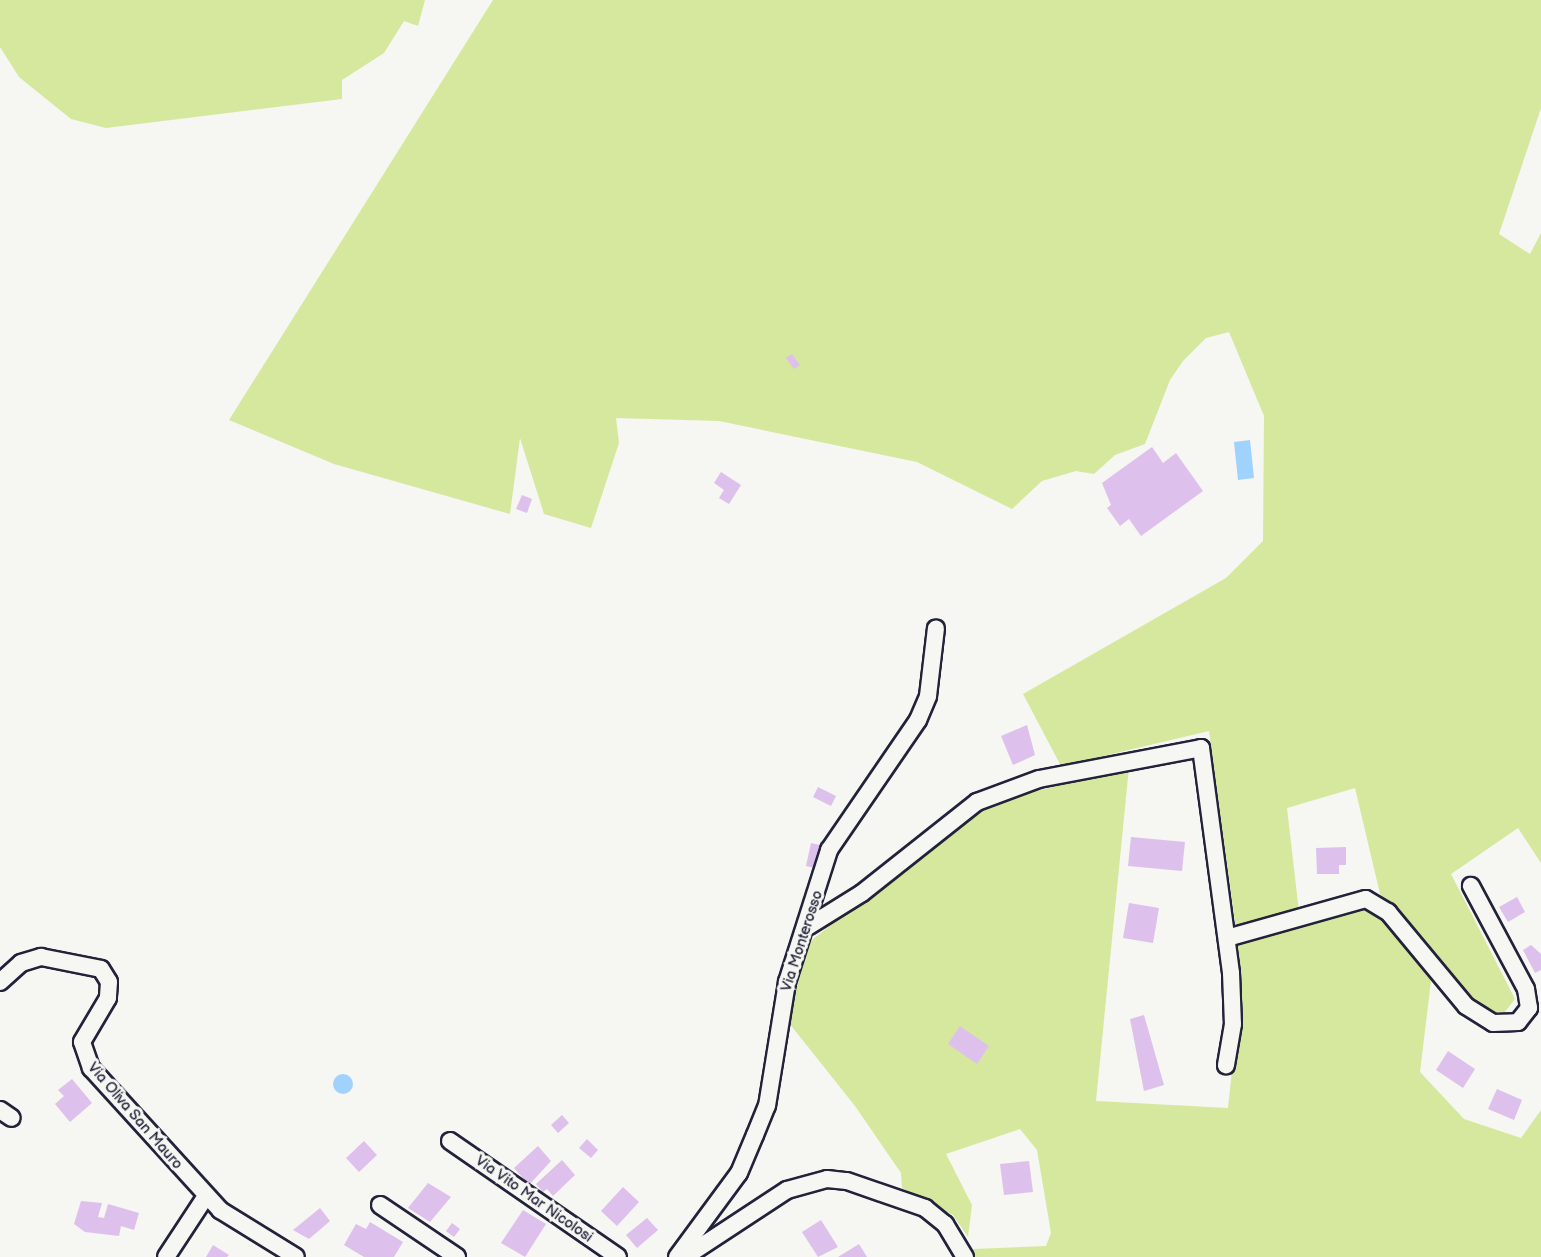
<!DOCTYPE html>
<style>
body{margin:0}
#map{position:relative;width:1541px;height:1257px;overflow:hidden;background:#f6f6f2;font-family:"Balsamiq Sans",sans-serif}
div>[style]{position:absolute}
.green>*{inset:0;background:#d5e89d}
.water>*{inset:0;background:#9fd2fc}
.round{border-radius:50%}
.building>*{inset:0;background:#dec0ed}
.roads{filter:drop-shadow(2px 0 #22223b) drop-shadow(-2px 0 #22223b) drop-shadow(0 2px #22223b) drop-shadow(0 -2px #22223b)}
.minor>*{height:16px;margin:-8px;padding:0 8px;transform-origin:8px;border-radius:8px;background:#f6f6f2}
span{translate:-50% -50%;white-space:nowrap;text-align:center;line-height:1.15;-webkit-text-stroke:6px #f6f6f2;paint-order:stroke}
.street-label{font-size:15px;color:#22223b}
</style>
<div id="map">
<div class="green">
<i style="clip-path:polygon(0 0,425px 0,418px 26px,404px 21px,384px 53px,342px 80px,342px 99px,106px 128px,71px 119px,19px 77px,0 47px)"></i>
<i style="clip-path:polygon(493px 0,1541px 0,1541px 108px,1499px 234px,1530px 254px,1541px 233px,1541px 863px,1518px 828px,1451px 874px,1515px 999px,1504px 1013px,1486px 1014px,1462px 992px,1380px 894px,1355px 788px,1287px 808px,1299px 912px,1236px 929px,1209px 731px,1061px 766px,1023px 694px,1226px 578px,1263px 541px,1264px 416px,1229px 332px,1206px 338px,1183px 361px,1170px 380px,1145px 444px,1115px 455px,1094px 474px,1076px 471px,1042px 481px,1012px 509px,917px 462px,719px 421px,616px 418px,619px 443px,591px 528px,544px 514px,520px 438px,510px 514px,334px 464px,229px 420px)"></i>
<i style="clip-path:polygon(1129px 767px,1096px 1101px,1228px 1108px,1237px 1023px,1236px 941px,1366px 907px,1379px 915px,1431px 981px,1420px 1072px,1464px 1119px,1521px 1138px,1541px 1110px,1541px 1257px,974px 1257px,973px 1249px,1046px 1246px,1051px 1233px,1037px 1150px,1020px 1129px,946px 1154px,972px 1205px,968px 1237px,953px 1215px,902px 1188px,901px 1173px,855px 1106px,785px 1018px,804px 953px,812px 940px,979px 806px)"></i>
</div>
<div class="water">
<i style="clip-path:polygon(1250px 440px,1254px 478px,1238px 480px,1234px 442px)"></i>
<i class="round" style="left:333px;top:1074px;width:20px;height:20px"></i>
</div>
<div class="building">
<i style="clip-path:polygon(792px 354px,800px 365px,794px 369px,786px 358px)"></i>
<i style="clip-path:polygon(1152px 447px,1163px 463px,1176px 453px,1203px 491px,1141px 536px,1129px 519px,1120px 526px,1107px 508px,1111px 505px,1102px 483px)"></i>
<i style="clip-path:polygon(721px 472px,741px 485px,729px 504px,719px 498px,724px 490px,714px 483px)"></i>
<i style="clip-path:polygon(522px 495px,532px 499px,527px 513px,516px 509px)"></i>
<i style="clip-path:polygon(1027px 725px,1035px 755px,1013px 765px,1001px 736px)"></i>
<i style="clip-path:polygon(818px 787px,836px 796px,831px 806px,813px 797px)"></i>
<i style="clip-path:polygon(1131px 837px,1185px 842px,1182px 871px,1128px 866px)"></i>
<i style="clip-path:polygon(811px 843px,820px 845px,815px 868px,806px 866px)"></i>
<i style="clip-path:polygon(1346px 847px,1346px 865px,1339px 865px,1339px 874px,1317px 874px,1316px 848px)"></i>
<i style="clip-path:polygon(1517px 897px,1525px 912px,1508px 922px,1499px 907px)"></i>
<i style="clip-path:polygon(1129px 903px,1159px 908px,1153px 943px,1123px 938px)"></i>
<i style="clip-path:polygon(1531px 945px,1541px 954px,1541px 970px,1535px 973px,1523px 950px)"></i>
<i style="clip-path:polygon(1144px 1015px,1164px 1085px,1144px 1091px,1130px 1019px)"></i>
<i style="clip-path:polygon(960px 1026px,989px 1046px,977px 1064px,948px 1044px)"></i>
<i style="clip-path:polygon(1448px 1051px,1475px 1069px,1463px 1088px,1436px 1070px)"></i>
<i style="clip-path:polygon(72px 1079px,92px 1103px,70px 1122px,55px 1104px,64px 1096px,58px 1090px)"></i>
<i style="clip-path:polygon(1497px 1089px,1522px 1100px,1514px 1120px,1488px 1109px)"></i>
<i style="clip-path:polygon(562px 1115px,569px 1123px,558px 1133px,551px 1125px)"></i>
<i style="clip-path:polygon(587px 1139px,598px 1150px,591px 1158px,579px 1148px)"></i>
<i style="clip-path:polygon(364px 1141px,377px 1155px,359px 1172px,346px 1158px)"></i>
<i style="clip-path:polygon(538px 1146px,551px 1161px,529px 1185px,514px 1168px)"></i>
<i style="clip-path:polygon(562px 1160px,575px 1175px,553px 1196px,547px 1189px,543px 1192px,536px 1184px)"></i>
<i style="clip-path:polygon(1029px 1161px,1033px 1192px,1004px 1195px,1000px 1164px)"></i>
<i style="clip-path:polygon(428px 1183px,451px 1197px,430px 1222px,408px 1208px)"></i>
<i style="clip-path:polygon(623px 1187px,639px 1202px,617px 1226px,601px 1211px)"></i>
<i style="clip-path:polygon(81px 1201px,102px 1203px,98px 1217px,104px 1218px,108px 1204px,139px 1213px,134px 1230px,121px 1226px,119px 1236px,85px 1232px,74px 1224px)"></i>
<i style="clip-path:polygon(320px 1208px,330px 1221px,309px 1239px,293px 1230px)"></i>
<i style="clip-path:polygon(523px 1210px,546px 1224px,525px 1257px,501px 1243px)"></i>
<i style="clip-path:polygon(647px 1218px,658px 1230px,637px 1248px,626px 1235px)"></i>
<i style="clip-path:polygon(821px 1220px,838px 1247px,818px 1257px,802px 1232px)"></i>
<i style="clip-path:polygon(370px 1222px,403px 1242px,394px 1257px,364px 1257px,344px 1245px,356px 1224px,366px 1229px)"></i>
<i style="clip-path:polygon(452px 1223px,460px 1229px,454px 1237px,446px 1231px)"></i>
<i style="clip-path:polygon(859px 1244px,867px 1257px,838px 1257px)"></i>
<i style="clip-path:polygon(213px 1245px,229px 1255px,227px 1257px,206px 1257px)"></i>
</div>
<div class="roads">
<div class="minor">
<i style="left:809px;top:926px;width:62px;rotate:-31.9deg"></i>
<i style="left:862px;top:893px;width:147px;rotate:-38.4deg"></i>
<i style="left:977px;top:802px;width:66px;rotate:-20.4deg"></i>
<i style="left:1039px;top:779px;width:165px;rotate:-10.8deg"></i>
<i style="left:1201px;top:748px;width:227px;rotate:82.4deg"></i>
<i style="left:1231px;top:973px;width:51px;rotate:87.8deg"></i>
<i style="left:1233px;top:1024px;width:42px;rotate:99.7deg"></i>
<i style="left:1227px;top:938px;width:144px;rotate:-15.7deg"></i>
<i style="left:1366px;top:899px;width:26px;rotate:31deg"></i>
<i style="left:1388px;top:912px;width:122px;rotate:50.3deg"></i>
<i style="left:1466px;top:1006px;width:32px;rotate:32deg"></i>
<i style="left:1493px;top:1023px;width:25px;rotate:-2deg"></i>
<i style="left:1518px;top:1022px;width:18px;rotate:-52deg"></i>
<i style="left:1529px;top:1008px;width:19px;rotate:-99deg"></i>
<i style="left:1526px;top:989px;width:117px;rotate:-118.1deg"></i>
<i style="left:0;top:982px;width:28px;rotate:-42deg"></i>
<i style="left:21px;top:963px;width:21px;rotate:-17deg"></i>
<i style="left:41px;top:957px;width:61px;rotate:11.3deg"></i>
<i style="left:101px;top:969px;width:15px;rotate:58deg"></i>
<i style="left:109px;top:982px;width:16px;rotate:94deg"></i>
<i style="left:108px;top:998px;width:51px;rotate:120.6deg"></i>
<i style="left:82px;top:1042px;width:28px;rotate:71deg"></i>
<i style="left:91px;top:1068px;width:192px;rotate:47.7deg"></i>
<i style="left:220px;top:1210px;width:89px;rotate:31.7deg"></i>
<i style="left:0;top:1110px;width:14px;rotate:34deg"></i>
<i style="left:450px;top:1141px;width:204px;rotate:34.6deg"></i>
<i style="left:380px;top:1205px;width:93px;rotate:34deg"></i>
<i style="left:166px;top:1257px;width:73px;rotate:-56.7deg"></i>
<i style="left:677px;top:1257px;width:104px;rotate:-53.6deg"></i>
<i style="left:739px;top:1173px;width:41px;rotate:-67.2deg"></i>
<i style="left:755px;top:1135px;width:31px;rotate:-68deg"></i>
<i style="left:767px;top:1106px;width:126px;rotate:-80.8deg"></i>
<i style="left:787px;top:982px;width:139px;rotate:-72.3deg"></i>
<i style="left:829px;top:850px;width:158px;rotate:-55.6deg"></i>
<i style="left:918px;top:720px;width:26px;rotate:-67deg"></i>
<i style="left:928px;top:696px;width:68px;rotate:-83.3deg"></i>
<i style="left:685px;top:1257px;width:122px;rotate:-33.3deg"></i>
<i style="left:787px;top:1190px;width:41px;rotate:-15.4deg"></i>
<i style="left:827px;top:1179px;width:20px;rotate:6deg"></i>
<i style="left:847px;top:1181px;width:83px;rotate:19.1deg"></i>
<i style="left:925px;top:1208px;width:26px;rotate:39deg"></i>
<i style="left:945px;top:1224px;width:39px;rotate:59deg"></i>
</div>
</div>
<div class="street-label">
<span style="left:802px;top:941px;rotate:-72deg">Via Monterosso</span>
<span style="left:135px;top:1116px;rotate:49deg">Via Oliva San Mauro</span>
<span style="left:534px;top:1199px;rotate:35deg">Via Vito Mar Nicolosi</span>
</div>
</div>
